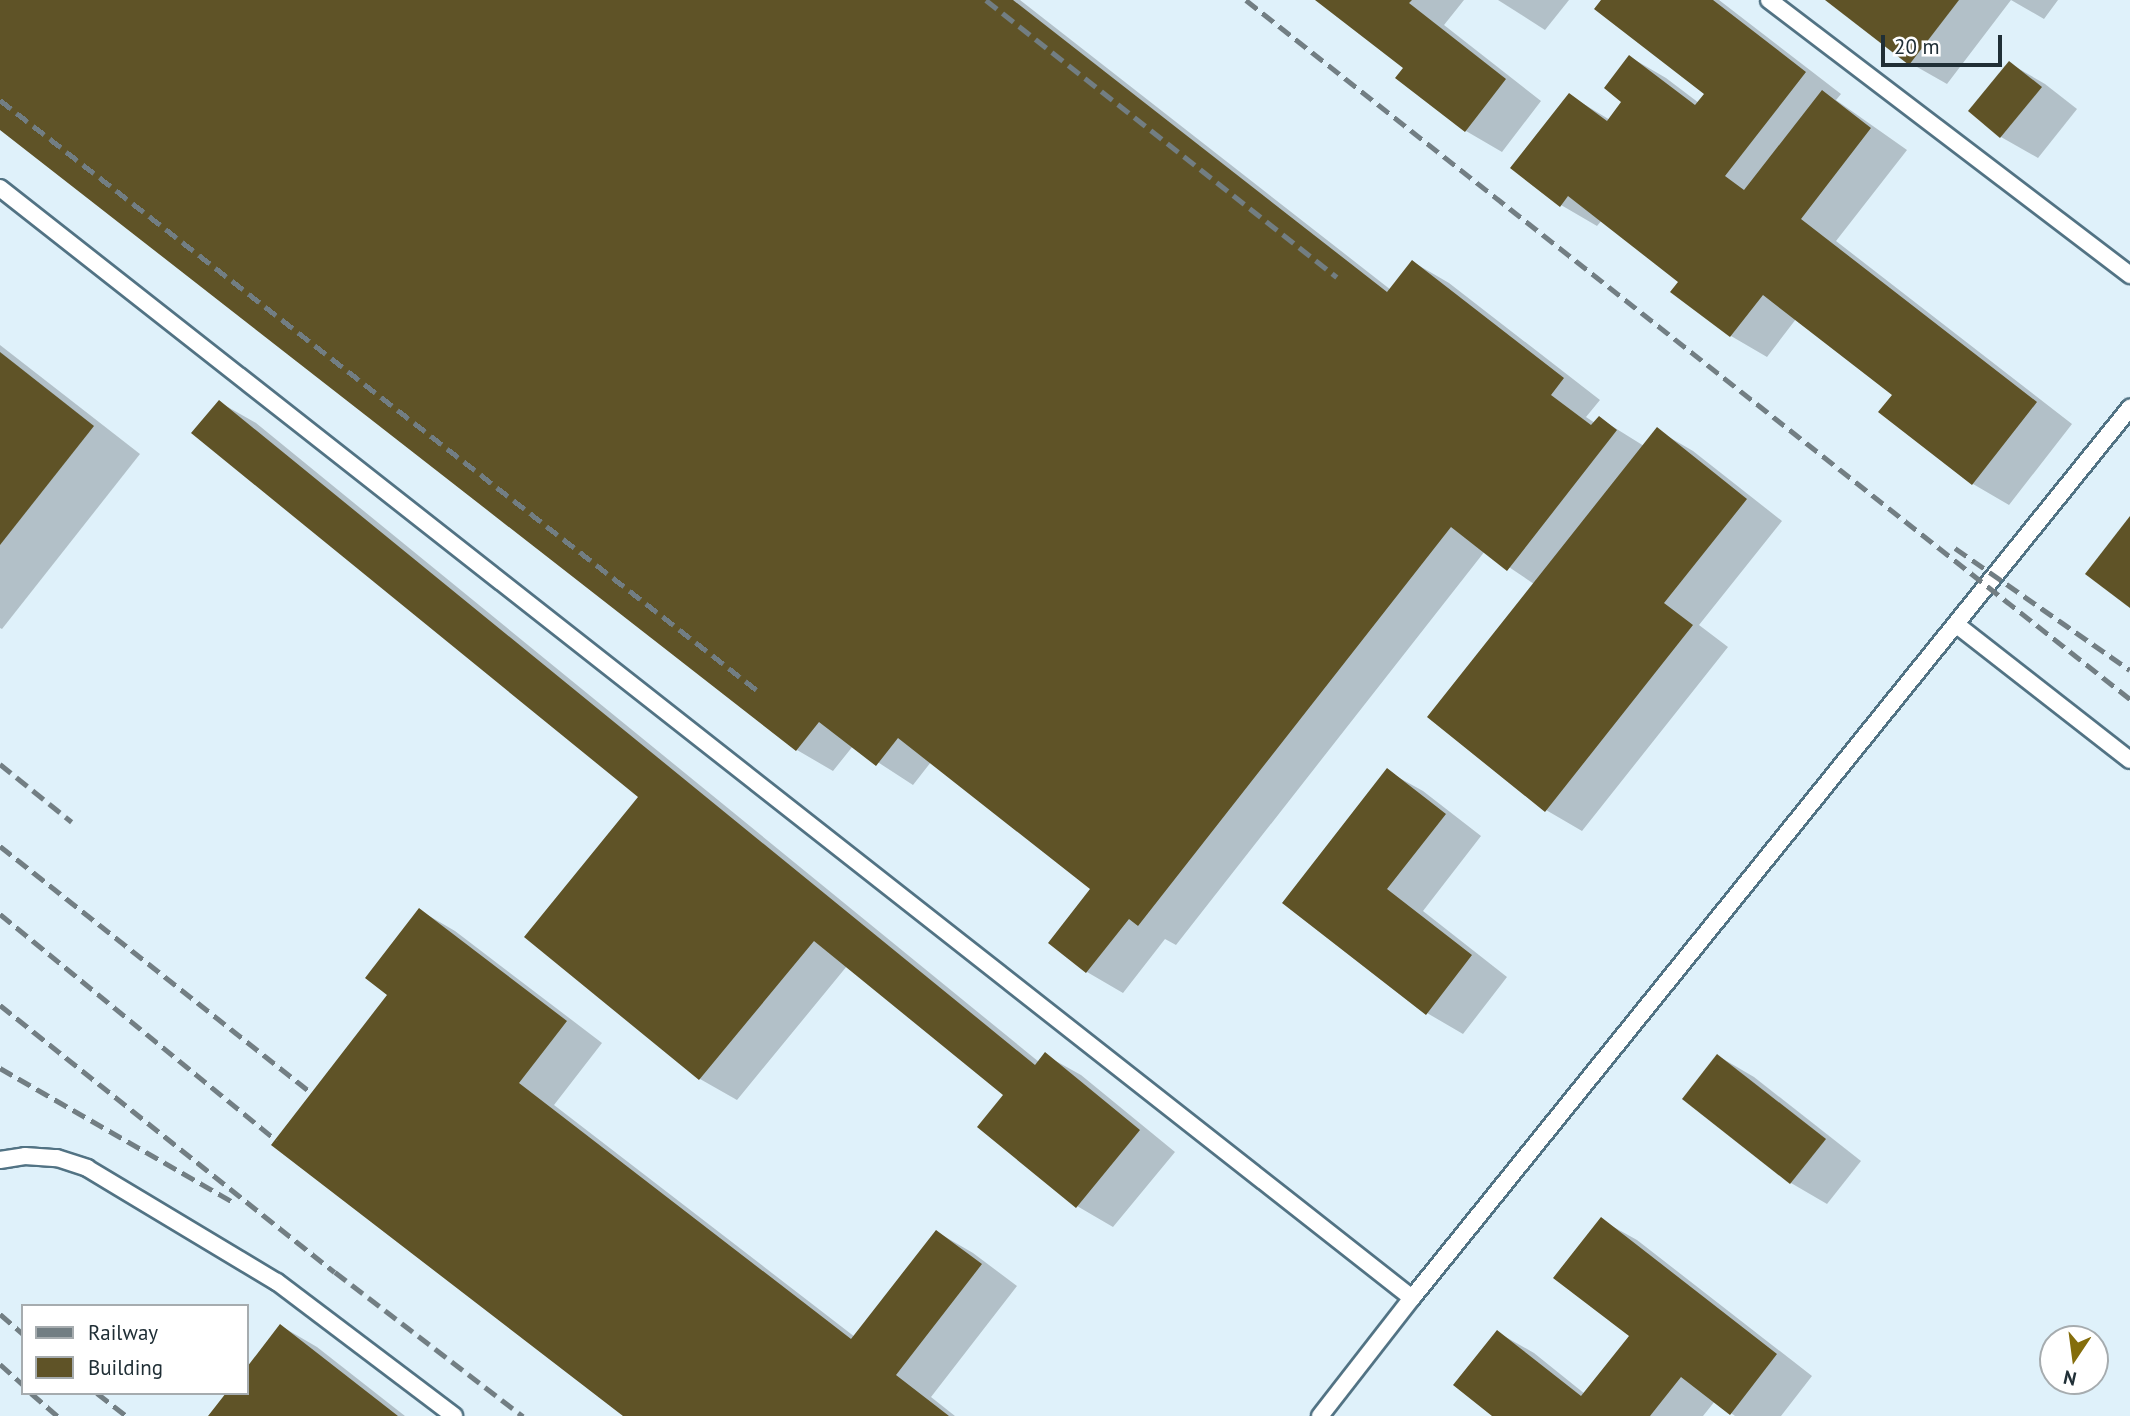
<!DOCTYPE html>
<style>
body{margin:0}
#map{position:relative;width:2130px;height:1416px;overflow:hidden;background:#f2f9fd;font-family:"PT Sans",sans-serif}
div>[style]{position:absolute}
.built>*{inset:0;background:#dff1fa}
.shadow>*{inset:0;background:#0003}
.building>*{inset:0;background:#5f5327}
.roads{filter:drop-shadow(2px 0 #527384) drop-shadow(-2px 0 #527384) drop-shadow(0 2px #527384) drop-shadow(0 -2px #527384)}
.lane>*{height:16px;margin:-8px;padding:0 8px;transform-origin:8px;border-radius:8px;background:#fff}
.rail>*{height:5px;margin-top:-2.5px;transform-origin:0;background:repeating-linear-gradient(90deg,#727e83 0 14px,transparent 0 21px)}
span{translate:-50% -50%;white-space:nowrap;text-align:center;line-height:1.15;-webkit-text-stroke:7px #fff;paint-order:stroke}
.legend{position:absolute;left:21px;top:1304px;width:228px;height:91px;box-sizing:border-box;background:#fff;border:2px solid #a6acaf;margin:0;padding:9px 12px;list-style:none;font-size:21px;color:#202f36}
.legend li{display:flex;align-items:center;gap:14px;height:35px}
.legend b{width:35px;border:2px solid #a6acaf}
.north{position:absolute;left:2039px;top:1325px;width:70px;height:70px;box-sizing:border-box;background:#fff;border:2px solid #a6acaf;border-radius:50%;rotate:193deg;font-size:19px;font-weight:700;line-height:28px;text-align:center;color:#202f36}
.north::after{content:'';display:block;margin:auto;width:24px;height:32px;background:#846d0b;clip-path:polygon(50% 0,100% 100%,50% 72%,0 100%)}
.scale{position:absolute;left:1881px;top:35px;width:121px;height:32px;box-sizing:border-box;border:4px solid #202f36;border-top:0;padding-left:9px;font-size:21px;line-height:24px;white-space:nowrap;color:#202f36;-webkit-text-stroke:5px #fff;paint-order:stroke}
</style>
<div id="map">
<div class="built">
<i style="clip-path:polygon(evenodd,0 0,2130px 0,2130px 1416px,0 1416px,0 0,23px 1306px,247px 1306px,247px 1393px,23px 1393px,23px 1306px,0 0,2053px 1339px,2095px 1339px,2095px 1381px,2053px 1381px,2053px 1339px)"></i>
</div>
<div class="shadow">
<i style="clip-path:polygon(0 0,1020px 0,1391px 290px,1413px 262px,1449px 283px,1600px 400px,1586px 417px,1595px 423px,1599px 418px,1644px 446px,1657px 430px,1693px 451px,1782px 521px,1699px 625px,1728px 647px,1582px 831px,1546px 810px,1534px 584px,1485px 551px,1176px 945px,1165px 939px,1123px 993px,1087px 972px,1050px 943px,1093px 888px,931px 762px,913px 785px,853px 746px,833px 771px,797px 750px,0 127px)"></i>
<i style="clip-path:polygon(1318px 0,1464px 0,1444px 25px,1541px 101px,1502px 152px,1466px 131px,1405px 68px)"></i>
<i style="clip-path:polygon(1498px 0,1569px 0,1545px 30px)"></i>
<i style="clip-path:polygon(1603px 0,1719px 0,1841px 94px,1836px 100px,1907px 150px,1836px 241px,2072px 424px,2009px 505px,1973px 484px,1881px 412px,1894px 395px,1796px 319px,1767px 357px,1731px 336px,1680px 281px,1602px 220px,1597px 226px,1561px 205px,1569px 95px,1610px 120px,1624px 102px,1630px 57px,1666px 78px,1699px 103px,1707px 94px)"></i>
<i style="clip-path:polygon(1828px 0,2058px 0,2044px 19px,2011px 0,1947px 84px,1910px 63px)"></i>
<i style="clip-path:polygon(2009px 63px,2045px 84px,2077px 109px,2038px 158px,2001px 137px,1970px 111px)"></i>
<i style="clip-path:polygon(0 345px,140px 454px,2px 629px,0 628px)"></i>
<i style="clip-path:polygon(219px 402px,256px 423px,1039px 1062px,1045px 1055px,1081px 1075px,1175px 1152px,1113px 1227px,1077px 1206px,1006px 1095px,847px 966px,737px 1100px,700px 1079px,526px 937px,641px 797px)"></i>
<i style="clip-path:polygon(1387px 771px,1423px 791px,1481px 836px,1423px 911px,1507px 977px,1463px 1034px,1427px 1013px,1285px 903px)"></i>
<i style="clip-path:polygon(419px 910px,455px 931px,602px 1043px,554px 1105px,855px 1337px,937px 1232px,973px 1253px,1017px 1286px,931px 1397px,955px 1416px,626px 1416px,390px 994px)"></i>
<i style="clip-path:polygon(1718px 1056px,1754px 1077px,1861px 1161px,1827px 1204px,1791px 1183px,1684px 1099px)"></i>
<i style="clip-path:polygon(1601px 1220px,1637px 1240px,1812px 1376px,1781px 1416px,1735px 1416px,1715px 1401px,1703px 1416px,1495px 1416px,1497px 1332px,1534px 1353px,1585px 1394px,1631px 1335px)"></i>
<i style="clip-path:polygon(281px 1326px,317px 1347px,405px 1416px,210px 1416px,247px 1393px,247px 1370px)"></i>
</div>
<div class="building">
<i style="clip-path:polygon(0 0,1013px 0,1387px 292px,1412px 260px,1564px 378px,1551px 395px,1591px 425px,1599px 416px,1617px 430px,1507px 571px,1451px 527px,1138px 926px,1129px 919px,1086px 973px,1048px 943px,1090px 889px,898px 738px,876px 766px,819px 722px,796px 751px,0 130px)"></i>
<i style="clip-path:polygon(1315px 0,1412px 0,1409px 3px,1506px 79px,1465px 132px,1395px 78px,1403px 68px)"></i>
<i style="clip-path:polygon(1601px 0,1713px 0,1806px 72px,1725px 176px,1744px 190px,1822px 90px,1871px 128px,1801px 219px,2037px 402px,1972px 485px,1878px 412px,1892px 395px,1763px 295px,1730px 337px,1670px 292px,1678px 282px,1568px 196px,1560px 207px,1510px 168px,1569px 93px,1607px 121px,1621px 102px,1604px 88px,1629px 55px,1695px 105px,1704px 94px,1594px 9px)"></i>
<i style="clip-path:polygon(1825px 0,1959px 0,1909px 65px)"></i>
<i style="clip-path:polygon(2009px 61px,2042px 87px,2000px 138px,1968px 111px)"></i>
<i style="clip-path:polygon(0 352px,94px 426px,0 545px)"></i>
<i style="clip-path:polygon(219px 400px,1035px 1065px,1045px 1052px,1140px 1130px,1076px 1208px,977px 1127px,1003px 1095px,814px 941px,699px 1080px,524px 937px,638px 797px,191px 433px)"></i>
<i style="clip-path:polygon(1657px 427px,1747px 499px,1664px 603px,1693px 625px,1545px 812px,1427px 717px)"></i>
<i style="clip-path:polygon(2130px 516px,2130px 608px,2085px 574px)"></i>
<i style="clip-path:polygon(1387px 768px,1446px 814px,1387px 889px,1472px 955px,1426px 1015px,1282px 903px)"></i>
<i style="clip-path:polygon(419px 908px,567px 1021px,519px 1083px,851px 1339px,936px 1230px,982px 1264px,896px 1375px,949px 1416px,623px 1416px,271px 1145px,387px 995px,365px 978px)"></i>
<i style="clip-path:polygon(1717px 1054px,1826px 1139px,1790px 1184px,1682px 1099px)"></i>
<i style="clip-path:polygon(1601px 1217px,1777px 1354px,1730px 1415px,1681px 1377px,1650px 1416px,1492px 1416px,1453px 1385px,1497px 1330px,1581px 1396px,1629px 1336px,1553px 1278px)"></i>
<i style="clip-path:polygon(280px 1324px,398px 1416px,208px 1416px,226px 1393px,247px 1393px,247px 1367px)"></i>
</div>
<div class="roads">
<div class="lane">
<i style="left:1769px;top:0;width:454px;rotate:37.3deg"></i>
<i style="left:0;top:188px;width:1796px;rotate:38.17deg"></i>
<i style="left:1957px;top:625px;width:219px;rotate:38deg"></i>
<i style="left:0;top:1160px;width:25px;rotate:-9deg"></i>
<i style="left:25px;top:1156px;width:32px;rotate:4deg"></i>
<i style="left:57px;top:1158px;width:32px;rotate:18deg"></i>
<i style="left:87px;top:1168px;width:222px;rotate:31deg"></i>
<i style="left:277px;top:1282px;width:222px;rotate:37.1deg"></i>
<i style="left:1320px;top:1416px;width:150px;rotate:-52.1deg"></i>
<i style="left:1412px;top:1298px;width:1144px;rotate:-51.11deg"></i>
</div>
</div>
<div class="rail">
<i style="left:986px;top:0;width:447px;rotate:38.3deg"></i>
<i style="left:1246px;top:0;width:1127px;rotate:38.33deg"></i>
<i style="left:0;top:100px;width:966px;rotate:37.94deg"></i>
<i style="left:1955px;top:548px;width:213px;rotate:34.9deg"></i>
<i style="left:0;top:764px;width:92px;rotate:38.9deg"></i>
<i style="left:0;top:846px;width:398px;rotate:38.4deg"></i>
<i style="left:0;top:914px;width:357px;rotate:39.3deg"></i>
<i style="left:0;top:1005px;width:428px;rotate:38.6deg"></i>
<i style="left:335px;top:1272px;width:237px;rotate:37.5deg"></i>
<i style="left:0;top:1068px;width:267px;rotate:29.9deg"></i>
<i style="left:0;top:1314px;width:30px;rotate:41deg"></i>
<i style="left:0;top:1364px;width:31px;rotate:42deg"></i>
<i style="left:31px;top:1393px;width:35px;rotate:41deg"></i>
<i style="left:97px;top:1393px;width:37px;rotate:38deg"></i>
</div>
<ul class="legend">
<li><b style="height:9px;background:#727e83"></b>Railway</li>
<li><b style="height:19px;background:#5f5327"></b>Building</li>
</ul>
<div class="north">N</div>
<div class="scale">20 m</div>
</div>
